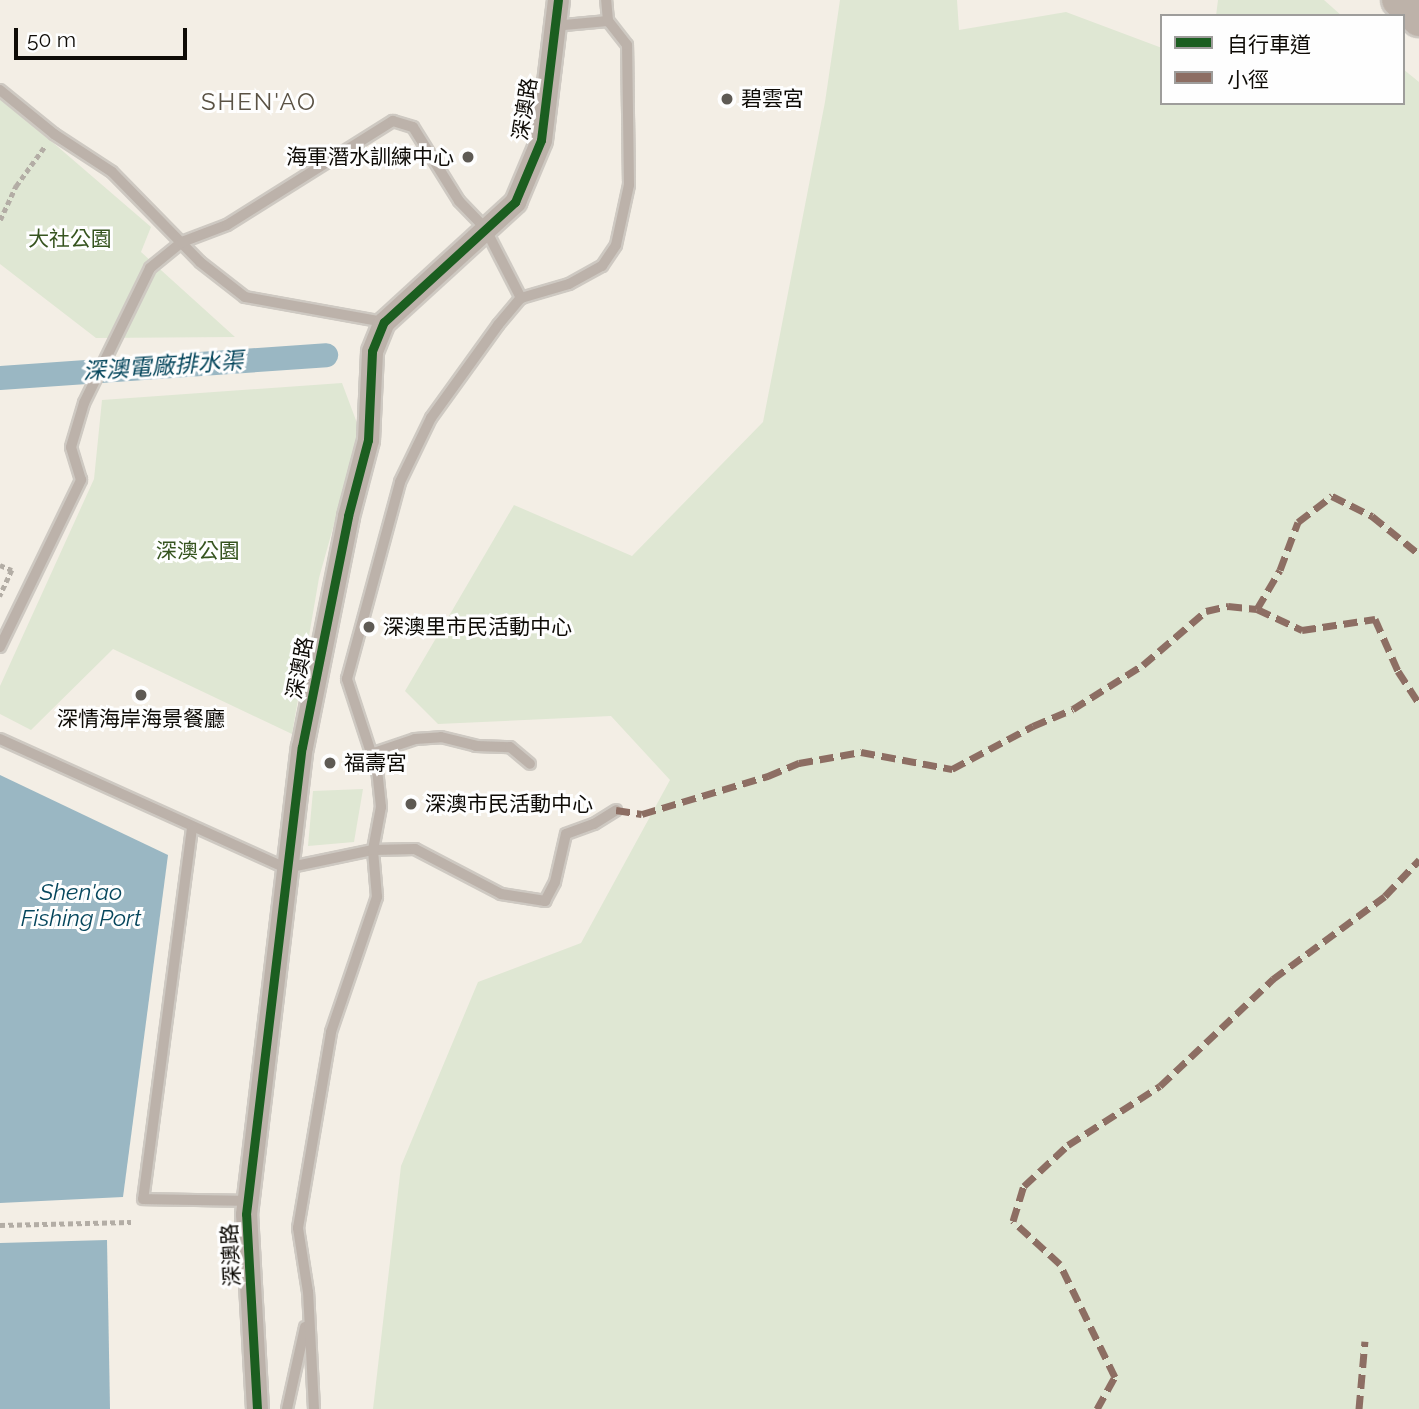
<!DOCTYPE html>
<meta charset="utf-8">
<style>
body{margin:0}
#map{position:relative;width:1419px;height:1409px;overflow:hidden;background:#f3eee5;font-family:Raleway,"Noto Sans TC",sans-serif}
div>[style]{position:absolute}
.green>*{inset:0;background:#dfe7d3}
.water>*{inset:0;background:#9ab7c3}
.canal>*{height:24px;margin:-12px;padding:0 12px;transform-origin:12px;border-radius:12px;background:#9ab7c3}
.path>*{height:4.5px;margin-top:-2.25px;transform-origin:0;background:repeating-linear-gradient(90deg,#b3ada5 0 5px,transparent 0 8.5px)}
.roads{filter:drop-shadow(2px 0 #cec9c2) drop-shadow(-2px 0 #cec9c2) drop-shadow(0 2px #cec9c2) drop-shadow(0 -2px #cec9c2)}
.service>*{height:10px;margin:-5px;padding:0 5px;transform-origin:5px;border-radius:5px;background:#bcb2aa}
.minor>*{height:21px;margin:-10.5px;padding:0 10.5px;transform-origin:10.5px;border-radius:10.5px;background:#bcb2aa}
.primary>*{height:32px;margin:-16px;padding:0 16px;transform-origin:16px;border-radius:16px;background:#bdb2a9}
.quiet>*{height:7px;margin-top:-3.5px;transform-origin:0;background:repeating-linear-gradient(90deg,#8d6e63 0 14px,transparent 0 21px)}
.cycleway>*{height:9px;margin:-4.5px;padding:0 4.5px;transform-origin:4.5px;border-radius:4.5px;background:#1b5e20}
.dots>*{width:19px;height:19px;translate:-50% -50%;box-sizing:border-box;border:4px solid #fefefe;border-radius:50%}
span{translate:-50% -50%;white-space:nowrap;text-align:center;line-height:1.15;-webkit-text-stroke:6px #fefefe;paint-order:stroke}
.poi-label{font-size:21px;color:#0e0b06}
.left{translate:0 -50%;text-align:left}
.right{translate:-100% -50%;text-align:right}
.street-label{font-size:21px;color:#0e0b06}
.park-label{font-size:21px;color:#36541f}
.water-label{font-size:23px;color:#05465c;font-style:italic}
.quarter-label{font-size:24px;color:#5a5244;letter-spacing:2px}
.legend{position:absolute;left:1160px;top:14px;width:245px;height:91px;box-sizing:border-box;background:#fefefe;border:2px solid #9e9d9b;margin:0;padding:9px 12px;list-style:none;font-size:21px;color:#0e0b06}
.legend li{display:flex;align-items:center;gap:14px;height:35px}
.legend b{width:35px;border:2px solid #9e9d9b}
.scale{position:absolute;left:14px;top:28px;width:173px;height:32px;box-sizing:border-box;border:4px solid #0e0b06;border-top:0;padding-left:9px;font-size:21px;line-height:24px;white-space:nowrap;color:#0e0b06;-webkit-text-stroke:5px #fefefe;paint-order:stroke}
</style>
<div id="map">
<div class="green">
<i style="clip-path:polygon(840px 0,957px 0,959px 30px,1066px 12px,1162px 48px,1162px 103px,1403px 103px,1403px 69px,1419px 82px,1419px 1409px,373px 1409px,401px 1166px,478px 982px,581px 943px,670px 780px,611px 716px,438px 724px,405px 691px,514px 505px,632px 556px,763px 422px,825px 102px)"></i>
<i style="clip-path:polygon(1218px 0,1324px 0,1342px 16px,1216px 16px)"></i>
<i style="clip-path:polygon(0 97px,151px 227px,141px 252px,235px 337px,96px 338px,0 264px)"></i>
<i style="clip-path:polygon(342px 383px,360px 431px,319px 578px,292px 734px,113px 649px,31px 730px,0 714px,0 686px,94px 479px,102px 400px)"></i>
<i style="clip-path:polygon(363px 789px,354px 842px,308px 846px,313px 791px)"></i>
</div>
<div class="water">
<i style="clip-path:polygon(0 775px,168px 855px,123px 1197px,0 1203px)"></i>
<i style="clip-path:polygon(107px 1240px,110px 1409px,0 1409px,0 1243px)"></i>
</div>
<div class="canal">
<i style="left:0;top:378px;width:327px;rotate:-4deg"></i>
</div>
<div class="path">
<i style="left:0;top:220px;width:38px;rotate:-65deg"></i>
<i style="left:16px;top:186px;width:49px;rotate:-54.1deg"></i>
<i style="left:0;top:565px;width:13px;rotate:23deg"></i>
<i style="left:12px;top:570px;width:29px;rotate:115deg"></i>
<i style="left:0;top:1225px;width:131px;rotate:-1.3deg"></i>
</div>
<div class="roads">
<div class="service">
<i style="left:553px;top:26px;width:55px;rotate:-5.2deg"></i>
<i style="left:0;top:90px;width:70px;rotate:39.2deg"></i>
<i style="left:54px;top:134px;width:69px;rotate:33.2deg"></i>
<i style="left:112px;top:172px;width:126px;rotate:45.6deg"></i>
<i style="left:200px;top:262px;width:57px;rotate:37.9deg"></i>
<i style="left:245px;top:297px;width:141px;rotate:10.2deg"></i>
<i style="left:0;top:647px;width:186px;rotate:-64.1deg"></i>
<i style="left:81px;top:480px;width:34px;rotate:-107deg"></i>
<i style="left:71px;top:447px;width:46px;rotate:-73.5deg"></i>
<i style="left:84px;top:403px;width:150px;rotate:-63.9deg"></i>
<i style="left:150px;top:268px;width:41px;rotate:-39.1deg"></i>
<i style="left:182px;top:242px;width:48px;rotate:-20.7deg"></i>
<i style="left:227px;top:225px;width:196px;rotate:-32.1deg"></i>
<i style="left:393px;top:121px;width:21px;rotate:17deg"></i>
<i style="left:413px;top:127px;width:87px;rotate:58.1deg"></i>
<i style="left:459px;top:201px;width:37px;rotate:46deg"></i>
<i style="left:485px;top:228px;width:79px;rotate:62.8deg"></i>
<i style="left:0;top:739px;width:314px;rotate:24.3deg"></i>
<i style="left:286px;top:868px;width:89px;rotate:-11.7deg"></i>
<i style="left:373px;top:850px;width:42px;rotate:-1.4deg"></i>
<i style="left:415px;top:849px;width:97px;rotate:27.6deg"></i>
<i style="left:501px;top:894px;width:45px;rotate:9deg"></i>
<i style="left:545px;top:901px;width:21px;rotate:-62deg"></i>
<i style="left:555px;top:882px;width:49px;rotate:-77.1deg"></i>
<i style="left:566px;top:834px;width:30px;rotate:-20deg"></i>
<i style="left:594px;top:824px;width:26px;rotate:-32deg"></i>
<i style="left:371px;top:754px;width:46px;rotate:-18.8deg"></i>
<i style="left:415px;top:739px;width:26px;rotate:-4deg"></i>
<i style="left:441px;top:737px;width:36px;rotate:14deg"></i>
<i style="left:476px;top:746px;width:34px;rotate:2deg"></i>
<i style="left:510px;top:747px;width:26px;rotate:40deg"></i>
<i style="left:192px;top:828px;width:374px;rotate:97.5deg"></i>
<i style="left:143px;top:1199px;width:105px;rotate:1.1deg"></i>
<i style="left:287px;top:1409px;width:84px;rotate:-77.6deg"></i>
<i style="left:314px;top:1409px;width:117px;rotate:-92.9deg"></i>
<i style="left:308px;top:1292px;width:65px;rotate:-98.9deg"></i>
<i style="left:298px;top:1228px;width:199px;rotate:-80.4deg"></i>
<i style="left:331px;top:1032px;width:143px;rotate:-71.2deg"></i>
<i style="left:377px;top:897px;width:47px;rotate:-94.9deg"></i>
<i style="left:373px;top:850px;width:44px;rotate:-79.5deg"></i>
<i style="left:381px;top:807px;width:36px;rotate:-96deg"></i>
<i style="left:377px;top:771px;width:97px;rotate:-108.1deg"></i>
<i style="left:347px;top:679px;width:204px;rotate:-74.9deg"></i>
<i style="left:400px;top:482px;width:71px;rotate:-64.2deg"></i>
<i style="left:431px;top:418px;width:115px;rotate:-54.2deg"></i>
<i style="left:498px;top:325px;width:35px;rotate:-50deg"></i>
<i style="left:521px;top:298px;width:50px;rotate:-16.3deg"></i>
<i style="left:569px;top:284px;width:38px;rotate:-29deg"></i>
<i style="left:602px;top:266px;width:25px;rotate:-56deg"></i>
<i style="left:616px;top:245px;width:61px;rotate:-77.8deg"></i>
<i style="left:629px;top:185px;width:140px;rotate:-90.8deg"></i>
<i style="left:627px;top:45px;width:31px;rotate:-128deg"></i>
<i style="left:608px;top:21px;width:21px;rotate:-95deg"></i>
</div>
<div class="minor">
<i style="left:257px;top:1409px;width:195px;rotate:-93.2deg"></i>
<i style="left:246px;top:1214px;width:470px;rotate:-83.2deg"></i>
<i style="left:302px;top:747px;width:236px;rotate:-78.7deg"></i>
<i style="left:348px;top:516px;width:79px;rotate:-75.3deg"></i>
<i style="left:368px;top:440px;width:89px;rotate:-87.4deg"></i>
<i style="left:372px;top:351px;width:31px;rotate:-68deg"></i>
<i style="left:384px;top:322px;width:178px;rotate:-42.5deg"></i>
<i style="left:515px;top:202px;width:67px;rotate:-67.2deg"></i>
<i style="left:541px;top:140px;width:141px;rotate:-83.1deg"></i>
</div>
<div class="primary">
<i style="left:1398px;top:0;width:29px;rotate:44deg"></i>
</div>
</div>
<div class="quiet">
<i style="left:1257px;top:609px;width:45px;rotate:-59.5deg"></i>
<i style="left:1280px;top:570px;width:51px;rotate:-69.4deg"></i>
<i style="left:1298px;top:522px;width:43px;rotate:-37.4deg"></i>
<i style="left:1332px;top:496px;width:45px;rotate:26.6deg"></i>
<i style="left:1372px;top:516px;width:60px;rotate:39deg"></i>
<i style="left:616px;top:810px;width:26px;rotate:9deg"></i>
<i style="left:642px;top:814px;width:132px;rotate:-16.8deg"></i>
<i style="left:768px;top:776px;width:34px;rotate:-23deg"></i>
<i style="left:799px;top:763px;width:63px;rotate:-10.1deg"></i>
<i style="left:861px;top:752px;width:93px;rotate:10.6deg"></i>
<i style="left:952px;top:769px;width:92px;rotate:-28deg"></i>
<i style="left:1033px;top:726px;width:43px;rotate:-23deg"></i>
<i style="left:1073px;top:709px;width:83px;rotate:-32.2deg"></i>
<i style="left:1143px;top:665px;width:83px;rotate:-40.6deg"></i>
<i style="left:1206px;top:611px;width:23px;rotate:-13deg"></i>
<i style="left:1228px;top:606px;width:29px;rotate:6deg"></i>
<i style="left:1257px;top:609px;width:50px;rotate:25deg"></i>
<i style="left:1302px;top:630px;width:74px;rotate:-8.6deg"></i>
<i style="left:1375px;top:619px;width:57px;rotate:66.1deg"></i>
<i style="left:1398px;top:671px;width:38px;rotate:57deg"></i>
<i style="left:1097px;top:1409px;width:37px;rotate:-61deg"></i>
<i style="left:1115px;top:1377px;width:126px;rotate:-116deg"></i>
<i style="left:1060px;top:1264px;width:64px;rotate:-137.5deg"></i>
<i style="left:1013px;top:1221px;width:37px;rotate:-73deg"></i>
<i style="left:1024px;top:1186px;width:60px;rotate:-43deg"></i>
<i style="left:1068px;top:1145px;width:109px;rotate:-32.7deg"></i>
<i style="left:1160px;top:1086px;width:156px;rotate:-43.4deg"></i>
<i style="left:1273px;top:979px;width:139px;rotate:-36.5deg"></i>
<i style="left:1385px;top:896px;width:50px;rotate:-46.6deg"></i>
<i style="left:1359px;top:1409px;width:68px;rotate:-85deg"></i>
</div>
<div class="cycleway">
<i style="left:257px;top:1409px;width:195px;rotate:-93.2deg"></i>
<i style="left:246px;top:1214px;width:470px;rotate:-83.2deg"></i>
<i style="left:302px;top:747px;width:236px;rotate:-78.7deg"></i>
<i style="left:348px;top:516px;width:79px;rotate:-75.3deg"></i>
<i style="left:368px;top:440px;width:89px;rotate:-87.4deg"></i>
<i style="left:372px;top:351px;width:31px;rotate:-68deg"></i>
<i style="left:384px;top:322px;width:178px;rotate:-42.5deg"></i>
<i style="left:515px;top:202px;width:67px;rotate:-67.2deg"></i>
<i style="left:541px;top:140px;width:141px;rotate:-83.1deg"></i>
</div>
<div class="dots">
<i style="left:727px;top:99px;background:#5e5a54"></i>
<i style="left:468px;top:157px;background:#5e5a54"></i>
<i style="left:369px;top:627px;background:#5e5a54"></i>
<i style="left:141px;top:695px;background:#5e5a54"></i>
<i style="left:330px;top:763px;background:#5e5a54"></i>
<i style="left:411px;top:804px;background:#5e5a54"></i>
</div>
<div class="poi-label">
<span class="left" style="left:741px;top:99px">碧雲宮</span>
<span class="right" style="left:454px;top:157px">海軍潛水訓練中心</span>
<span class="left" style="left:383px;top:627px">深澳里市民活動中心</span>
<span style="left:141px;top:719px">深情海岸海景餐廳</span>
<span class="left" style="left:344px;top:763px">福壽宮</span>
<span class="left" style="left:425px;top:804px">深澳市民活動中心</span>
</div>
<div class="street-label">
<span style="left:525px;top:109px;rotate:-81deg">深澳路</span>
<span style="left:300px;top:668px;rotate:-79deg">深澳路</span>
<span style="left:231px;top:1255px;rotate:-93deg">深澳路</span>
</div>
<div class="park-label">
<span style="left:70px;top:239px">大社公園</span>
<span style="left:198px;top:551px">深澳公園</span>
</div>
<div class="water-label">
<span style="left:163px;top:366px;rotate:-4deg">深澳電廠排水渠</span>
<span style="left:81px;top:905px">Shen'ao<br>Fishing Port</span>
</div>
<div class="quarter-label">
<span style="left:259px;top:102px">SHEN'AO</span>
</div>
<ul class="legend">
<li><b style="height:9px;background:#1b5e20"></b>自行車道</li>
<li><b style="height:9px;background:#8d6e63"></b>小徑</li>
</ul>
<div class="scale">50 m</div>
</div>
